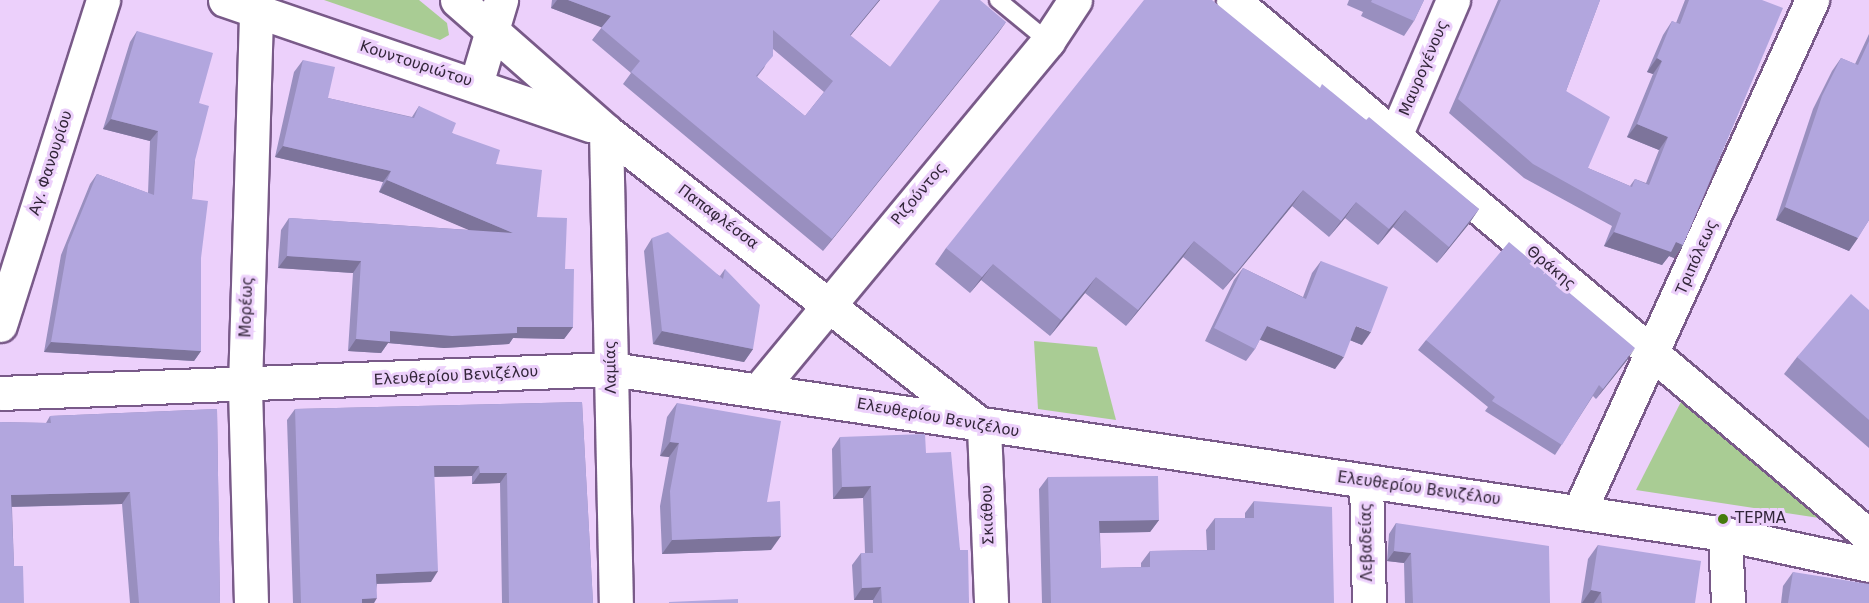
<!DOCTYPE html>
<meta charset="utf-8">
<style>
body{margin:0}
#map{position:relative;width:1869px;height:603px;overflow:hidden;background:#ecd0fb;font-family:"DejaVu Sans",sans-serif}
div>[style]{position:absolute}
.green>*{inset:0;background:#a9cc94}
.roads{filter:drop-shadow(2px 0 #795a89) drop-shadow(-2px 0 #795a89) drop-shadow(0 2px #795a89) drop-shadow(0 -2px #795a89)}
.lane>*{height:16px;margin:-8px;padding:0 8px;transform-origin:8px;border-radius:8px;background:#fff}
.street>*{height:33px;margin:-16.5px;padding:0 16.5px;transform-origin:16.5px;border-radius:16.5px;background:#fff}
.secondary>*{height:33px;margin:-16.5px;padding:0 16.5px;transform-origin:16.5px;border-radius:16.5px;background:#fff}
.wall>*{inset:0;background:#998fbf}
.shaded-wall>*{inset:0;background:#7d749b}
.building>*{inset:0;background:#b2a6de}
.dots>*{width:16px;height:16px;translate:-50% -50%;box-sizing:border-box;border:3px solid #ecd0fb;border-radius:50%}
span{translate:-50% -50%;white-space:nowrap;text-align:center;line-height:1.15;-webkit-text-stroke:6px #ecd0fb;paint-order:stroke}
.street-label{font-size:15px;color:#322539}
.poi-label{font-size:15px;color:#322539}
.left{translate:0 -50%;text-align:left}
</style>
<div id="map">
<div class="green">
<i style="clip-path:polygon(324px 0,419px 0,447px 23px,449px 35px,440px 40px)"></i>
<i style="clip-path:polygon(1034px 341px,1097px 347px,1116px 420px,1038px 409px)"></i>
<i style="clip-path:polygon(1687px 390px,1839px 521px,1636px 490px)"></i>
</div>
<div class="roads">
<div class="lane">
<i style="left:998px;top:0;width:65px;rotate:39.4deg"></i>
</div>
<div class="street">
<i style="left:225px;top:0;width:386px;rotate:18.9deg"></i>
<i style="left:457px;top:0;width:198px;rotate:41.3deg"></i>
<i style="left:606px;top:131px;width:480px;rotate:38.1deg"></i>
<i style="left:984px;top:427px;width:176px;rotate:87.7deg"></i>
<i style="left:476px;top:84px;width:88px;rotate:-73.4deg"></i>
<i style="left:606px;top:131px;width:472px;rotate:88.8deg"></i>
<i style="left:1395px;top:136px;width:148px;rotate:-66.9deg"></i>
<i style="left:0;top:325px;width:341px;rotate:-72.4deg"></i>
<i style="left:761px;top:387px;width:450px;rotate:-50.3deg"></i>
<i style="left:1048px;top:41px;width:49px;rotate:-56.6deg"></i>
<i style="left:1366px;top:481px;width:122px;rotate:88.6deg"></i>
<i style="left:1579px;top:512px;width:563px;rotate:-65.53deg"></i>
<i style="left:1725px;top:534px;width:69px;rotate:87.5deg"></i>
<i style="left:251px;top:603px;width:217px;rotate:-91.6deg"></i>
<i style="left:245px;top:386px;width:375px;rotate:-88.3deg"></i>
</div>
<div class="secondary">
<i style="left:1233px;top:0;width:832px;rotate:40.12deg"></i>
<i style="left:0;top:393px;width:611px;rotate:-2.25deg"></i>
<i style="left:611px;top:369px;width:1126px;rotate:8.43deg"></i>
<i style="left:1725px;top:534px;width:147px;rotate:12.1deg"></i>
</div>
</div>
<div class="wall">
<i style="clip-path:polygon(evenodd,552px 0,880px 0,850px 36px,890px 67px,1006px 22px,998px 33px,823px 251px,623px 84px,631px 73px,592px 40px,602px 27px,551px 8px,552px 0,773px 49px,824px 92px,805px 116px,757px 77px,764px 68px,773px 49px)"></i>
<i style="clip-path:polygon(1349px 0,1424px 0,1414px 21px,1404px 36px,1361px 16px,1363px 12px,1347px 5px)"></i>
<i style="clip-path:polygon(1498px 0,1600px 0,1566px 91px,1588px 168px,1630px 186px,1635px 179px,1646px 183px,1659px 150px,1627px 137px,1653px 74px,1647px 72px,1663px 35px,1672px 21px,1676px 23px,1685px 0,1762px 0,1683px 245px,1674px 258px,1669px 256px,1662px 265px,1604px 246px,1612px 226px,1524px 178px,1449px 113px)"></i>
<i style="clip-path:polygon(137px 31px,199px 103px,192px 199px,201px 258px,201px 351px,194px 361px,44px 352px,61px 255px,90px 184px,97px 174px,148px 193px,150px 141px,103px 129px,130px 42px)"></i>
<i style="clip-path:polygon(1869px 34px,1869px 220px,1849px 251px,1776px 220px,1813px 109px,1832px 71px,1841px 58px,1855px 64px)"></i>
<i style="clip-path:polygon(303px 60px,328px 98px,412px 117px,419px 106px,452px 133px,496px 164px,537px 217px,565px 269px,573px 327px,564px 339px,513px 338px,509px 344px,444px 348px,388px 343px,381px 353px,348px 351px,353px 273px,278px 268px,281px 230px,289px 218px,470px 230px,379px 192px,383px 182px,275px 157px,294px 72px)"></i>
<i style="clip-path:polygon(1320px 88px,1366px 120px,1479px 209px,1468px 225px,1437px 263px,1393px 227px,1378px 245px,1345px 218px,1329px 237px,1292px 206px,1223px 290px,1183px 257px,1126px 326px,1085px 293px,1050px 336px,981px 280px,970px 293px,935px 264px,946px 248px)"></i>
<i style="clip-path:polygon(652px 238px,720px 276px,725px 269px,753px 349px,744px 362px,653px 344px,644px 251px)"></i>
<i style="clip-path:polygon(1321px 261px,1362px 345px,1350px 340px,1335px 369px,1260px 339px,1255px 349px,1246px 361px,1205px 341px,1234px 280px,1243px 268px,1303px 297px,1312px 273px)"></i>
<i style="clip-path:polygon(1869px 310px,1869px 448px,1784px 374px,1797px 357px)"></i>
<i style="clip-path:polygon(1426px 340px,1628px 359px,1596px 399px,1593px 396px,1555px 455px,1485px 411px,1488px 407px,1418px 350px)"></i>
<i style="clip-path:polygon(582px 402px,593px 603px,502px 603px,500px 483px,472px 484px,472px 476px,434px 477px,431px 582px,377px 584px,374px 603px,293px 603px,287px 420px,295px 409px)"></i>
<i style="clip-path:polygon(677px 403px,767px 502px,771px 550px,662px 554px,660px 506px,669px 457px,660px 456px,667px 417px)"></i>
<i style="clip-path:polygon(217px 409px,220px 603px,130px 603px,122px 504px,12px 507px,14px 566px,0 603px,0 422px,46px 423px,50px 416px)"></i>
<i style="clip-path:polygon(840px 437px,926px 453px,960px 550px,969px 603px,873px 603px,873px 600px,854px 600px,852px 565px,861px 553px,865px 553px,863px 498px,833px 499px,832px 449px)"></i>
<i style="clip-path:polygon(1048px 477px,1159px 520px,1150px 532px,1100px 533px,1101px 568px,1141px 567px,1141px 563px,1150px 551px,1207px 550px,1206px 530px,1215px 518px,1245px 518px,1245px 513px,1254px 501px,1334px 603px,1042px 603px,1039px 489px)"></i>
<i style="clip-path:polygon(1396px 523px,1550px 603px,1405px 603px,1404px 563px,1387px 561px,1389px 534px)"></i>
<i style="clip-path:polygon(1598px 545px,1695px 603px,1581px 603px,1588px 559px)"></i>
<i style="clip-path:polygon(1793px 572px,1869px 603px,1781px 603px,1783px 586px)"></i>
</div>
<div class="shaded-wall">
<i style="clip-path:polygon(557px 0,568px 0,611px 16px,603px 28px,551px 8px)"></i>
<i style="clip-path:polygon(879px 0,880px 0,841px 47px,850px 35px)"></i>
<i style="clip-path:polygon(1006px 22px,998px 33px,823px 251px,832px 239px)"></i>
<i style="clip-path:polygon(1657px 58px,1662px 61px,1653px 74px,1647px 72px)"></i>
<i style="clip-path:polygon(111px 119px,158px 131px,150px 141px,103px 129px)"></i>
<i style="clip-path:polygon(1637px 124px,1668px 137px,1659px 150px,1627px 137px)"></i>
<i style="clip-path:polygon(283px 146px,391px 171px,383px 182px,275px 157px)"></i>
<i style="clip-path:polygon(387px 180px,513px 233px,504px 245px,379px 192px)"></i>
<i style="clip-path:polygon(1303px 190px,1292px 206px,1223px 290px,1235px 274px)"></i>
<i style="clip-path:polygon(1356px 202px,1345px 218px,1329px 237px,1341px 221px)"></i>
<i style="clip-path:polygon(1785px 207px,1858px 238px,1849px 251px,1776px 220px)"></i>
<i style="clip-path:polygon(1479px 209px,1468px 225px,1437px 263px,1449px 247px)"></i>
<i style="clip-path:polygon(1405px 210px,1393px 227px,1378px 245px,1389px 229px)"></i>
<i style="clip-path:polygon(1614px 232px,1676px 242px,1683px 245px,1674px 258px,1669px 256px,1662px 265px,1604px 246px)"></i>
<i style="clip-path:polygon(1194px 241px,1183px 257px,1126px 326px,1138px 310px)"></i>
<i style="clip-path:polygon(287px 256px,361px 261px,353px 273px,278px 268px)"></i>
<i style="clip-path:polygon(993px 264px,981px 280px,970px 293px,982px 277px)"></i>
<i style="clip-path:polygon(1096px 277px,1085px 293px,1050px 336px,1061px 320px)"></i>
<i style="clip-path:polygon(1267px 326px,1344px 357px,1335px 369px,1258px 339px)"></i>
<i style="clip-path:polygon(1356px 326px,1371px 332px,1362px 345px,1347px 339px)"></i>
<i style="clip-path:polygon(517px 327px,573px 327px,564px 339px,513px 338px,509px 344px,444px 348px,388px 343px,381px 353px,348px 351px,356px 339px,390px 331px)"></i>
<i style="clip-path:polygon(662px 331px,753px 349px,744px 362px,653px 344px)"></i>
<i style="clip-path:polygon(51px 342px,201px 351px,194px 361px,44px 352px)"></i>
<i style="clip-path:polygon(1635px 348px,1628px 359px,1596px 399px,1603px 389px)"></i>
<i style="clip-path:polygon(670px 442px,679px 443px,669px 457px,660px 456px)"></i>
<i style="clip-path:polygon(434px 466px,479px 466px,472px 476px,426px 477px)"></i>
<i style="clip-path:polygon(480px 473px,507px 473px,500px 483px,472px 484px)"></i>
<i style="clip-path:polygon(871px 486px,863px 498px,833px 499px,842px 487px)"></i>
<i style="clip-path:polygon(130px 492px,122px 504px,3px 507px,11px 495px)"></i>
<i style="clip-path:polygon(1159px 520px,1150px 532px,1091px 533px,1099px 521px)"></i>
<i style="clip-path:polygon(781px 536px,771px 550px,662px 554px,672px 540px)"></i>
<i style="clip-path:polygon(1394px 551px,1411px 553px,1404px 563px,1387px 561px)"></i>
<i style="clip-path:polygon(438px 571px,431px 582px,369px 584px,376px 574px)"></i>
<i style="clip-path:polygon(881px 587px,873px 600px,854px 600px,862px 588px)"></i>
<i style="clip-path:polygon(1591px 590px,1601px 592px,1594px 603px,1582px 603px)"></i>
<i style="clip-path:polygon(377px 598px,374px 603px,359px 603px,362px 599px)"></i>
</div>
<div class="building">
<i style="clip-path:polygon(evenodd,568px 0,879px 0,850px 35px,890px 67px,940px 0,980px 0,1006px 22px,832px 239px,631px 72px,640px 61px,601px 28px,611px 16px,568px 0,773px 30px,833px 81px,805px 116px,756px 76px,773px 56px,773px 30px)"></i>
<i style="clip-path:polygon(1144px 0,1212px 0,1320px 88px,1322px 84px,1366px 120px,1369px 117px,1479px 209px,1449px 247px,1405px 210px,1389px 229px,1356px 202px,1341px 221px,1303px 190px,1235px 274px,1194px 241px,1138px 310px,1096px 277px,1061px 320px,993px 264px,982px 277px,946px 248px)"></i>
<i style="clip-path:polygon(1372px 0,1424px 0,1414px 21px,1371px 2px)"></i>
<i style="clip-path:polygon(1501px 0,1600px 0,1566px 91px,1610px 117px,1588px 168px,1632px 187px,1635px 179px,1649px 185px,1668px 137px,1637px 124px,1662px 61px,1657px 58px,1672px 21px,1680px 24px,1689px 0,1762px 0,1783px 8px,1683px 245px,1676px 242px,1671px 252px,1614px 232px,1621px 213px,1533px 164px,1458px 99px)"></i>
<i style="clip-path:polygon(137px 31px,213px 53px,199px 103px,209px 106px,194px 164px,192px 199px,208px 201px,201px 258px,201px 351px,51px 342px,68px 245px,97px 174px,154px 195px,158px 131px,111px 119px)"></i>
<i style="clip-path:polygon(1869px 41px,1869px 220px,1858px 238px,1785px 207px,1822px 96px,1841px 58px,1858px 65px)"></i>
<i style="clip-path:polygon(303px 60px,335px 67px,328px 98px,414px 118px,419px 106px,456px 123px,452px 133px,500px 150px,496px 164px,542px 170px,537px 217px,567px 218px,565px 269px,574px 269px,573px 327px,517px 327px,517px 333px,452px 336px,390px 331px,390px 342px,356px 339px,361px 261px,287px 256px,289px 218px,513px 233px,387px 180px,391px 171px,283px 146px)"></i>
<i style="clip-path:polygon(668px 232px,723px 279px,725px 269px,760px 305px,753px 349px,662px 331px,652px 238px)"></i>
<i style="clip-path:polygon(1509px 242px,1635px 348px,1603px 389px,1599px 385px,1562px 445px,1492px 401px,1495px 397px,1426px 340px)"></i>
<i style="clip-path:polygon(1321px 261px,1388px 287px,1371px 332px,1356px 326px,1344px 357px,1267px 326px,1255px 349px,1214px 328px,1243px 268px,1306px 299px)"></i>
<i style="clip-path:polygon(1851px 294px,1869px 310px,1869px 420px,1797px 357px)"></i>
<i style="clip-path:polygon(582px 402px,593px 603px,509px 603px,507px 473px,480px 473px,479px 466px,434px 466px,438px 571px,376px 574px,377px 598px,362px 599px,362px 603px,301px 603px,295px 409px)"></i>
<i style="clip-path:polygon(677px 403px,781px 421px,767px 502px,780px 501px,781px 536px,672px 540px,670px 491px,679px 443px,670px 442px)"></i>
<i style="clip-path:polygon(217px 409px,220px 603px,139px 603px,130px 492px,11px 495px,14px 566px,23px 566px,24px 603px,0 603px,0 422px,51px 423px,50px 416px)"></i>
<i style="clip-path:polygon(925px 434px,926px 453px,951px 452px,960px 550px,968px 550px,969px 603px,882px 603px,881px 587px,862px 588px,861px 553px,873px 553px,871px 486px,842px 487px,840px 437px)"></i>
<i style="clip-path:polygon(1158px 476px,1159px 520px,1099px 521px,1101px 568px,1150px 567px,1150px 551px,1215px 550px,1215px 518px,1254px 518px,1254px 501px,1332px 507px,1334px 603px,1051px 603px,1048px 477px)"></i>
<i style="clip-path:polygon(1396px 523px,1549px 546px,1550px 603px,1413px 603px,1411px 553px,1394px 551px)"></i>
<i style="clip-path:polygon(1598px 545px,1701px 561px,1695px 603px,1602px 603px,1601px 592px,1591px 590px)"></i>
<i style="clip-path:polygon(1793px 572px,1869px 584px,1869px 603px,1788px 603px)"></i>
<i style="clip-path:polygon(738px 599px,738px 603px,669px 603px,669px 602px)"></i>
</div>
<div class="dots">
<i style="left:1723px;top:519px;background:#457b0e"></i>
</div>
<div class="street-label">
<span style="left:416px;top:64px;rotate:18deg">Κουντουριώτου</span>
<span style="left:1424px;top:68px;rotate:-67deg">Μαυρογένους</span>
<span style="left:51px;top:163px;rotate:-72deg">Αγ. Φανουρίου</span>
<span style="left:919px;top:194px;rotate:-50deg">Ριζούντος</span>
<span style="left:718px;top:217px;rotate:37deg">Παπαφλέσσα</span>
<span style="left:1697px;top:257px;rotate:-66deg">Τριπόλεως</span>
<span style="left:1551px;top:268px;rotate:40deg">Θράκης</span>
<span style="left:247px;top:307px;rotate:-88deg">Μορέως</span>
<span style="left:611px;top:367px;rotate:-91deg">Λαμίας</span>
<span style="left:456px;top:376px;rotate:-3deg">Ελευθερίου Βενιζέλου</span>
<span style="left:938px;top:418px;rotate:10deg">Ελευθερίου Βενιζέλου</span>
<span style="left:1419px;top:489px;rotate:8deg">Ελευθερίου Βενιζέλου</span>
<span style="left:988px;top:515px;rotate:-92deg">Σκιάθου</span>
<span style="left:1367px;top:542px;rotate:-91deg">Λεβαδείας</span>
</div>
<div class="poi-label">
<span class="left" style="left:1735px;top:519px">TΕΡΜΑ</span>
</div>
</div>
